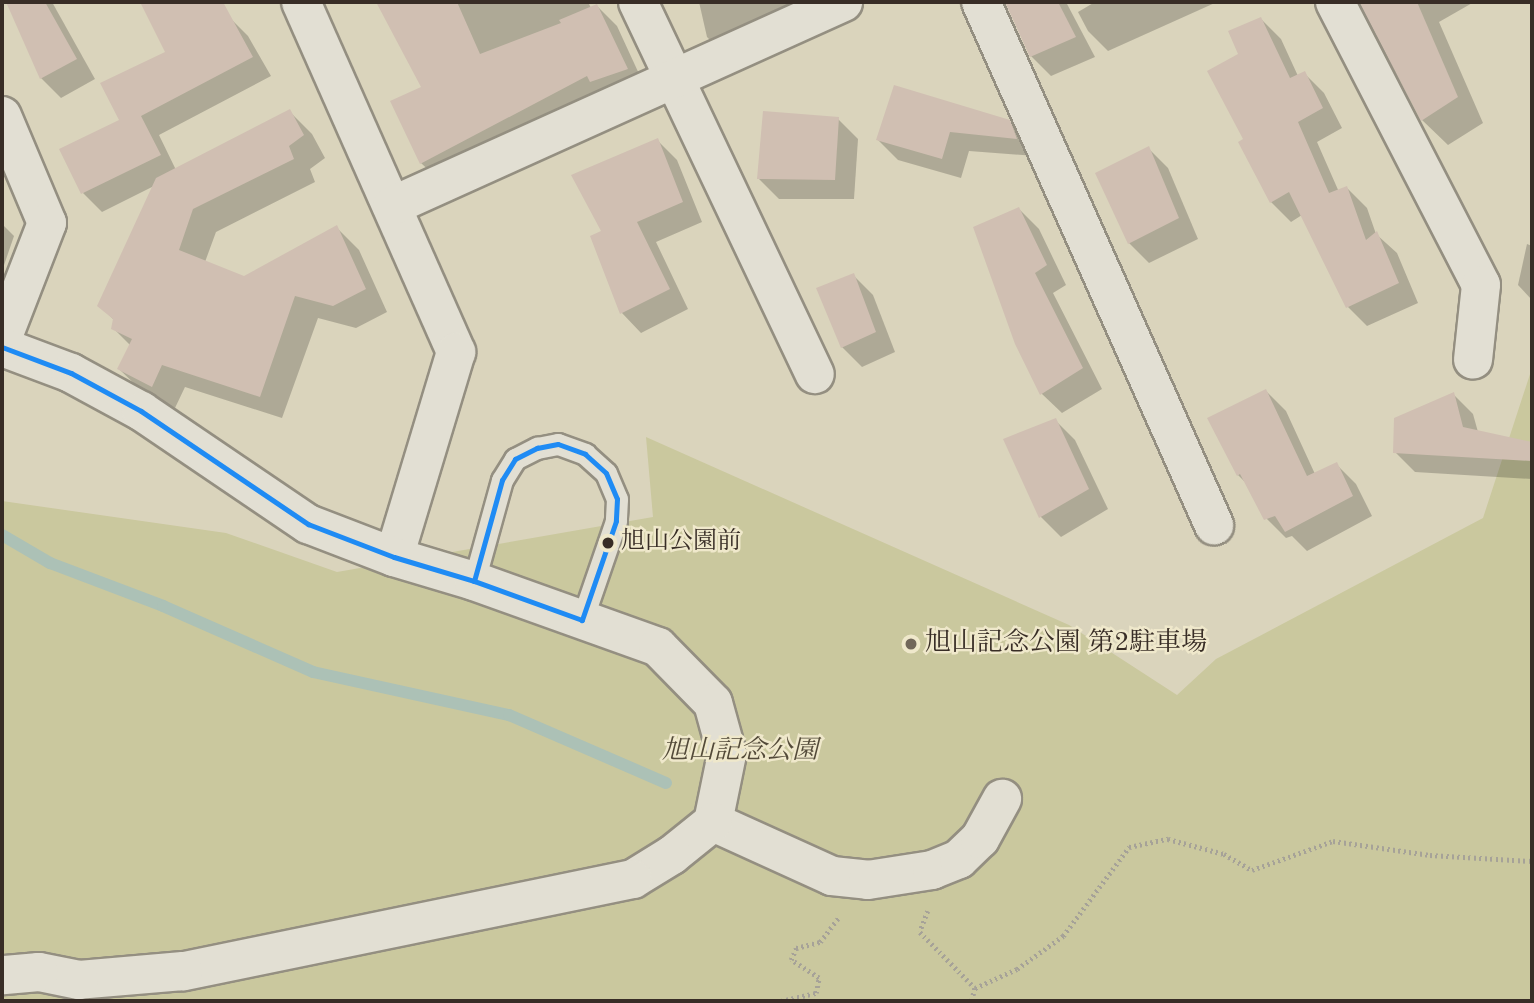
<!DOCTYPE html>
<meta charset="utf-8">
<style>
body{margin:0}
#map{position:relative;width:1534px;height:1003px;overflow:hidden;background:#dad4bc;font-family:"Old Standard TT","Noto Serif JP",serif}
div>[style]{position:absolute}
.green>*{inset:0;background:#cac89e}
.shadow>*{inset:0;background:#0003}
.stream>*{height:12px;margin:-6px;padding:0 6px;transform-origin:6px;border-radius:6px;background:#acc1b6}
.building>*{inset:0;background:#d0bfb2}
.path>*{height:4.5px;margin-top:-2.25px;transform-origin:0;background:repeating-linear-gradient(90deg,#a6a298 0 2px,transparent 0 5.5px)}
.roads{filter:drop-shadow(2px 0 #948f81) drop-shadow(-2px 0 #948f81) drop-shadow(0 2px #948f81) drop-shadow(0 -2px #948f81)}
.lane>*{height:21px;margin:-10.5px;padding:0 10.5px;transform-origin:10.5px;border-radius:10.5px;background:#e2dfd3}
.street>*{height:38px;margin:-19px;padding:0 19px;transform-origin:19px;border-radius:19px;background:#e2dfd3}
.secondary>*{height:38px;margin:-19px;padding:0 19px;transform-origin:19px;border-radius:19px;background:#e2dfd3}
.bus-1>*{height:5px;margin:-2.5px;padding:0 2.5px;transform-origin:2.5px;border-radius:2.5px;background:#1f8bf4}
.dots>*{width:19px;height:19px;translate:-50% -50%;box-sizing:border-box;border:4px solid #efe8cb;border-radius:50%}
span{translate:-50% -50%;white-space:nowrap;text-align:center;line-height:1.15;-webkit-text-stroke:5px #efe8cb;paint-order:stroke}
.bus-label{font-size:24px;color:#382d26}
.left{translate:0 -50%;text-align:left}
.poi-label{font-size:26px;color:#382d26}
.park-label{font-size:26px;color:#534a39;font-style:italic}
.frame{position:absolute;inset:0;border:4px solid #382d26;pointer-events:none}
</style>
<div id="map">
<div class="green">
<i style="clip-path:polygon(1532px 368px,1532px 1001px,2px 1001px,2px 501px,226px 533px,337px 572px,653px 517px,646px 437px,1069px 625px,1177px 695px,1216px 659px,1483px 518px)"></i>
</div>
<div class="shadow">
<i style="clip-path:polygon(8px 2px,52px 2px,95px 79px,61px 98px,41px 78px)"></i>
<i style="clip-path:polygon(142px 2px,218px 2px,225px 19px,229px 17px,248px 36px,271px 76px,159px 135px,176px 170px,289px 111px,312px 134px,325px 158px,310px 169px,315px 182px,216px 232px,205px 262px,245px 278px,336px 227px,359px 250px,387px 312px,356px 328px,318px 318px,282px 418px,185px 387px,175px 408px,142px 391px,119px 369px,131px 346px,113px 328px,115px 321px,99px 305px,154px 186px,102px 212px,83px 193px,121px 121px,168px 53px)"></i>
<i style="clip-path:polygon(378px 2px,588px 2px,591px 8px,597px 6px,617px 26px,646px 89px,441px 182px,421px 163px,423px 88px)"></i>
<i style="clip-path:polygon(699px 2px,831px 2px,727px 57px,707px 37px)"></i>
<i style="clip-path:polygon(1006px 2px,1066px 2px,1095px 57px,1051px 76px,1031px 56px)"></i>
<i style="clip-path:polygon(1095px 2px,1217px 2px,1108px 51px,1088px 31px,1078px 12px)"></i>
<i style="clip-path:polygon(1357px 2px,1474px 2px,1439px 22px,1483px 123px,1448px 145px,1422px 120px)"></i>
<i style="clip-path:polygon(1261px 19px,1281px 39px,1298px 76px,1304px 73px,1324px 93px,1342px 128px,1317px 142px,1339px 192px,1347px 188px,1367px 208px,1376px 234px,1397px 253px,1418px 303px,1367px 326px,1347px 306px,1302px 215px,1291px 222px,1271px 202px,1245px 140px,1240px 55px)"></i>
<i style="clip-path:polygon(838px 119px,858px 139px,854px 199px,779px 199px,759px 179px)"></i>
<i style="clip-path:polygon(1009px 122px,1029px 142px,1036px 156px,969px 151px,961px 178px,898px 160px,878px 140px)"></i>
<i style="clip-path:polygon(657px 140px,677px 160px,702px 222px,656px 242px,688px 309px,641px 333px,622px 313px,603px 232px)"></i>
<i style="clip-path:polygon(1148px 148px,1168px 168px,1198px 239px,1149px 263px,1129px 243px)"></i>
<i style="clip-path:polygon(1019px 209px,1039px 229px,1066px 285px,1053px 293px,1102px 389px,1062px 413px,1042px 394px)"></i>
<i style="clip-path:polygon(2px 224px,14px 236px,2px 271px)"></i>
<i style="clip-path:polygon(1527px 244px,1532px 246px,1532px 300px,1518px 285px)"></i>
<i style="clip-path:polygon(853px 275px,873px 295px,895px 352px,862px 367px,842px 347px)"></i>
<i style="clip-path:polygon(1266px 391px,1286px 411px,1315px 474px,1336px 464px,1356px 484px,1372px 516px,1307px 551px,1292px 536px,1286px 538px,1266px 518px,1248px 485px,1238px 475px)"></i>
<i style="clip-path:polygon(1453px 394px,1473px 414px,1478px 432px,1532px 443px,1532px 479px,1415px 472px,1395px 452px)"></i>
<i style="clip-path:polygon(1055px 420px,1075px 440px,1108px 509px,1061px 537px,1041px 517px,1006px 440px)"></i>
</div>
<div class="stream">
<i style="left:2px;top:535px;width:56px;rotate:30.3deg"></i>
<i style="left:50px;top:563px;width:121px;rotate:20.8deg"></i>
<i style="left:163px;top:606px;width:164px;rotate:23.7deg"></i>
<i style="left:313px;top:672px;width:201px;rotate:12.4deg"></i>
<i style="left:509px;top:715px;width:171px;rotate:23.4deg"></i>
</div>
<div class="building">
<i style="clip-path:polygon(6px 2px,45px 2px,77px 59px,40px 79px)"></i>
<i style="clip-path:polygon(140px 2px,223px 2px,253px 57px,141px 116px,161px 155px,81px 194px,59px 149px,119px 120px,100px 83px,165px 52px)"></i>
<i style="clip-path:polygon(376px 2px,457px 2px,480px 54px,561px 23px,559px 20px,597px 4px,628px 69px,590px 82px,587px 76px,420px 164px,390px 101px,421px 87px)"></i>
<i style="clip-path:polygon(1005px 2px,1058px 2px,1076px 37px,1030px 57px)"></i>
<i style="clip-path:polygon(1359px 2px,1417px 2px,1458px 97px,1421px 121px)"></i>
<i style="clip-path:polygon(1261px 17px,1290px 78px,1305px 71px,1323px 108px,1298px 122px,1329px 193px,1347px 186px,1366px 240px,1377px 231px,1399px 283px,1346px 308px,1289px 192px,1270px 203px,1238px 142px,1243px 139px,1207px 71px,1238px 54px,1228px 31px)"></i>
<i style="clip-path:polygon(894px 85px,1010px 120px,1017px 139px,950px 132px,942px 159px,876px 140px)"></i>
<i style="clip-path:polygon(290px 109px,304px 135px,289px 146px,294px 159px,193px 209px,179px 250px,244px 276px,337px 225px,366px 289px,333px 306px,295px 296px,260px 397px,162px 365px,152px 387px,117px 369px,132px 339px,111px 329px,113px 319px,97px 306px,156px 178px)"></i>
<i style="clip-path:polygon(763px 111px,839px 117px,835px 180px,757px 179px)"></i>
<i style="clip-path:polygon(658px 138px,683px 202px,637px 222px,670px 289px,620px 314px,590px 236px,601px 231px,571px 175px)"></i>
<i style="clip-path:polygon(1149px 146px,1179px 218px,1128px 244px,1095px 173px)"></i>
<i style="clip-path:polygon(1019px 207px,1047px 265px,1035px 273px,1083px 368px,1040px 395px,1015px 344px,973px 227px)"></i>
<i style="clip-path:polygon(854px 273px,876px 332px,841px 348px,816px 288px)"></i>
<i style="clip-path:polygon(1266px 389px,1307px 476px,1337px 462px,1353px 496px,1285px 532px,1275px 516px,1264px 520px,1240px 474px,1237px 476px,1207px 418px)"></i>
<i style="clip-path:polygon(1454px 392px,1463px 427px,1532px 442px,1532px 461px,1393px 453px,1394px 418px)"></i>
<i style="clip-path:polygon(1056px 418px,1089px 489px,1039px 518px,1003px 439px)"></i>
</div>
<div class="path">
<i style="left:928px;top:911px;width:22px;rotate:111deg"></i>
<i style="left:920px;top:932px;width:78px;rotate:45.5deg"></i>
<i style="left:975px;top:988px;width:13px;rotate:103deg"></i>
<i style="left:975px;top:988px;width:46px;rotate:-24.3deg"></i>
<i style="left:1017px;top:969px;width:57px;rotate:-35.7deg"></i>
<i style="left:1063px;top:936px;width:111px;rotate:-53.4deg"></i>
<i style="left:1129px;top:847px;width:40px;rotate:-12deg"></i>
<i style="left:1168px;top:839px;width:58px;rotate:15deg"></i>
<i style="left:1224px;top:854px;width:32px;rotate:30deg"></i>
<i style="left:1252px;top:870px;width:86px;rotate:-19.7deg"></i>
<i style="left:1333px;top:841px;width:98px;rotate:8.2deg"></i>
<i style="left:1430px;top:855px;width:102px;rotate:3.4deg"></i>
<i style="left:781px;top:1001px;width:36px;rotate:-13deg"></i>
<i style="left:816px;top:993px;width:15px;rotate:-79deg"></i>
<i style="left:819px;top:978px;width:33px;rotate:-147deg"></i>
<i style="left:791px;top:960px;width:13px;rotate:-67deg"></i>
<i style="left:796px;top:948px;width:25px;rotate:-14deg"></i>
<i style="left:820px;top:942px;width:31px;rotate:-53deg"></i>
</div>
<div class="roads">
<div class="lane">
<i style="left:474px;top:581px;width:105px;rotate:-74.5deg"></i>
<i style="left:502px;top:480px;width:25px;rotate:-58deg"></i>
<i style="left:515px;top:459px;width:25px;rotate:-27deg"></i>
<i style="left:537px;top:448px;width:21px;rotate:-11deg"></i>
<i style="left:558px;top:444px;width:29px;rotate:20deg"></i>
<i style="left:585px;top:454px;width:28px;rotate:42deg"></i>
<i style="left:606px;top:473px;width:28px;rotate:67deg"></i>
<i style="left:617px;top:499px;width:22px;rotate:93deg"></i>
<i style="left:616px;top:521px;width:105px;rotate:109deg"></i>
</div>
<div class="street">
<i style="left:301px;top:2px;width:383px;rotate:66.1deg"></i>
<i style="left:456px;top:352px;width:214px;rotate:106.8deg"></i>
<i style="left:638px;top:2px;width:412px;rotate:64.6deg"></i>
<i style="left:981px;top:2px;width:573px;rotate:65.99deg"></i>
<i style="left:1335px;top:2px;width:318px;rotate:62.7deg"></i>
<i style="left:1481px;top:285px;width:75px;rotate:96.1deg"></i>
<i style="left:2px;top:116px;width:116px;rotate:67.2deg"></i>
<i style="left:47px;top:223px;width:124px;rotate:111.2deg"></i>
<i style="left:392px;top:206px;width:495px;rotate:-24.3deg"></i>
<i style="left:713px;top:822px;width:131px;rotate:24.4deg"></i>
<i style="left:832px;top:876px;width:36px;rotate:6deg"></i>
<i style="left:868px;top:880px;width:65px;rotate:-8.9deg"></i>
<i style="left:932px;top:870px;width:29px;rotate:-22deg"></i>
<i style="left:959px;top:859px;width:29px;rotate:-44deg"></i>
<i style="left:980px;top:839px;width:46px;rotate:-61.2deg"></i>
</div>
<div class="secondary">
<i style="left:2px;top:347px;width:74px;rotate:20.6deg"></i>
<i style="left:71px;top:373px;width:80px;rotate:28.5deg"></i>
<i style="left:141px;top:411px;width:202px;rotate:34.1deg"></i>
<i style="left:308px;top:524px;width:92px;rotate:21deg"></i>
<i style="left:394px;top:557px;width:84px;rotate:16.7deg"></i>
<i style="left:474px;top:581px;width:195px;rotate:19.7deg"></i>
<i style="left:658px;top:647px;width:78px;rotate:45.5deg"></i>
<i style="left:713px;top:703px;width:53px;rotate:74.6deg"></i>
<i style="left:727px;top:754px;width:69px;rotate:101.6deg"></i>
<i style="left:713px;top:822px;width:53px;rotate:141.2deg"></i>
<i style="left:672px;top:855px;width:46px;rotate:148.4deg"></i>
<i style="left:633px;top:879px;width:459px;rotate:168.4deg"></i>
<i style="left:183px;top:971px;width:104px;rotate:175.1deg"></i>
<i style="left:79px;top:980px;width:41px;rotate:-168.7deg"></i>
<i style="left:39px;top:972px;width:37px;rotate:175deg"></i>
</div>
</div>
<div class="bus-1">
<i style="left:2px;top:347px;width:74px;rotate:20.6deg"></i>
<i style="left:71px;top:373px;width:80px;rotate:28.5deg"></i>
<i style="left:141px;top:411px;width:202px;rotate:34.1deg"></i>
<i style="left:308px;top:524px;width:92px;rotate:21deg"></i>
<i style="left:394px;top:557px;width:84px;rotate:16.7deg"></i>
<i style="left:558px;top:444px;width:29px;rotate:20deg"></i>
<i style="left:585px;top:454px;width:28px;rotate:42deg"></i>
<i style="left:606px;top:473px;width:28px;rotate:67deg"></i>
<i style="left:617px;top:499px;width:22px;rotate:93deg"></i>
<i style="left:616px;top:521px;width:105px;rotate:109deg"></i>
<i style="left:582px;top:620px;width:115px;rotate:-160.1deg"></i>
<i style="left:474px;top:581px;width:105px;rotate:-74.5deg"></i>
<i style="left:502px;top:480px;width:25px;rotate:-58deg"></i>
<i style="left:515px;top:459px;width:25px;rotate:-27deg"></i>
<i style="left:537px;top:448px;width:21px;rotate:-11deg"></i>
</div>
<div class="dots">
<i style="left:608px;top:543px;background:#382d26"></i>
<i style="left:911px;top:644px;background:#71675a"></i>
</div>
<div class="bus-label">
<span class="left" style="left:621px;top:543px">旭山公園前</span>
</div>
<div class="poi-label">
<span class="left" style="left:925px;top:644px">旭山記念公園 第2駐車場</span>
</div>
<div class="park-label">
<span style="left:740px;top:752px">旭山記念公園</span>
</div>
<div class="frame"></div>
</div>
